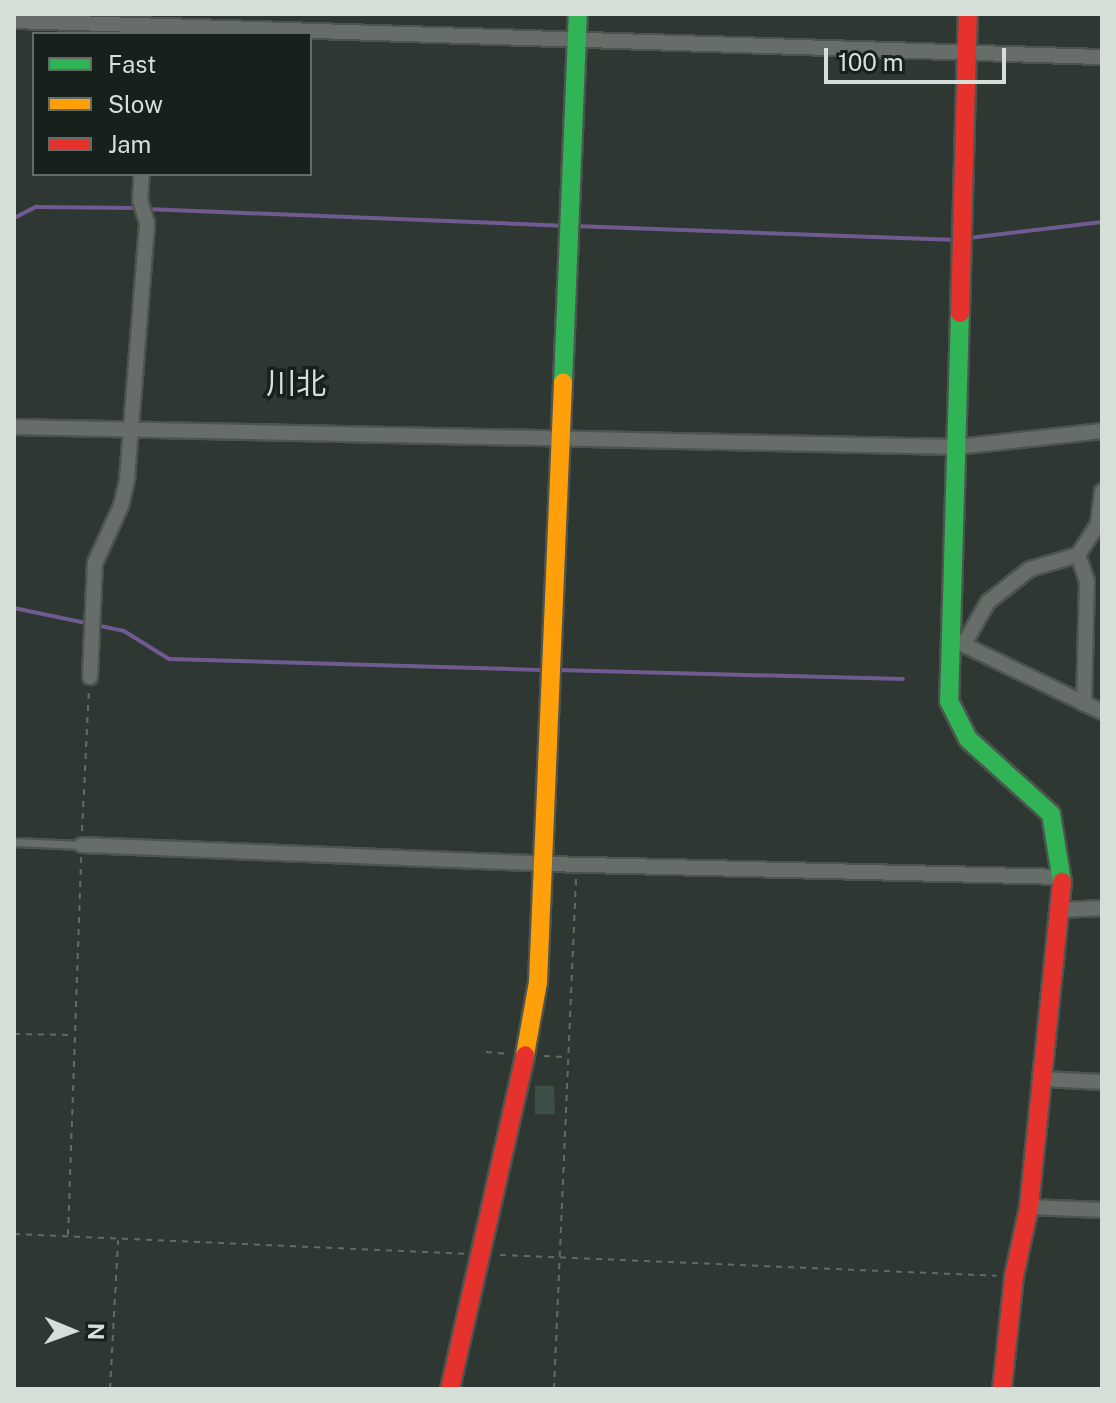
<!DOCTYPE html>
<meta charset="utf-8">
<style>
body{margin:0}
#map{position:relative;width:1116px;height:1403px;overflow:hidden;background:#2e3731;font-family:"Public Sans","Noto Sans JP",sans-serif}
div>[style]{position:absolute}
.stream>*{height:4px;margin:-2px;padding:0 2px;transform-origin:2px;border-radius:2px;background:#705a91}
.building>*{inset:0;background:#3d5046}
.path>*{height:2px;margin-top:-1px;transform-origin:0;background:repeating-linear-gradient(90deg,#646a66 0 6px,transparent 0 12px)}
.roads{filter:drop-shadow(2px 0 #4c544f) drop-shadow(-2px 0 #4c544f) drop-shadow(0 2px #4c544f) drop-shadow(0 -2px #4c544f)}
.lane>*{height:7px;margin:-3.5px;padding:0 3.5px;transform-origin:3.5px;border-radius:3.5px;background:#676e69}
.street>*{height:14px;margin:-7px;padding:0 7px;transform-origin:7px;border-radius:7px;background:#676e69}
.fast>*{height:18px;margin:-9px;padding:0 9px;transform-origin:9px;border-radius:9px;background:#30b455}
.slow>*{height:18px;margin:-9px;padding:0 9px;transform-origin:9px;border-radius:9px;background:#ff9f0a}
.jam>*{height:18px;margin:-9px;padding:0 9px;transform-origin:9px;border-radius:9px;background:#e5322d}
span{translate:-50% -50%;white-space:nowrap;text-align:center;line-height:1.15;-webkit-text-stroke:7px #18201b;paint-order:stroke}
.quarter-label{font-size:30px;color:#d5dfd8}
.frame{position:absolute;inset:0;border:16px solid #d5dfd8;pointer-events:none}
.legend{position:absolute;left:32px;top:32px;width:280px;height:144px;box-sizing:border-box;background:#18201b;border:2px solid #646c67;margin:0;padding:10px 14px;list-style:none;font-size:24px;color:#d5dfd8}
.legend li{display:flex;align-items:center;gap:16px;height:40px}
.legend b{width:40px;border:2px solid #646c67}
.north{position:absolute;left:32px;top:1291px;width:80px;height:80px;-webkit-text-stroke:6px #18201b;paint-order:stroke;rotate:91deg;font-size:22px;font-weight:700;line-height:32px;text-align:center;color:#d5dfd8}
.north::after{content:'';display:block;margin:auto;width:28px;height:36px;background:#d5dfd8;clip-path:polygon(50% 0,100% 100%,50% 72%,0 100%)}
.scale{position:absolute;left:824px;top:48px;width:182px;height:36px;box-sizing:border-box;border:4px solid #d5dfd8;border-top:0;padding-left:10px;font-size:24px;line-height:28px;white-space:nowrap;color:#d5dfd8;-webkit-text-stroke:6px #18201b;paint-order:stroke}
</style>
<div id="map">
<div class="stream">
<i style="left:146px;top:209px;width:415px;rotate:2.3deg"></i>
<i style="left:14px;top:218px;width:25px;rotate:-27deg"></i>
<i style="left:36px;top:207px;width:101px;rotate:0.6deg"></i>
<i style="left:574px;top:226px;width:383px;rotate:2.1deg"></i>
<i style="left:969px;top:238px;width:134px;rotate:-6.9deg"></i>
<i style="left:14px;top:608px;width:112px;rotate:11.8deg"></i>
<i style="left:124px;top:631px;width:53px;rotate:31.9deg"></i>
<i style="left:169px;top:659px;width:375px;rotate:1.7deg"></i>
<i style="left:557px;top:670px;width:346px;rotate:1.5deg"></i>
</div>
<div class="building">
<i style="clip-path:polygon(535px 1086px,554px 1086px,555px 1114px,535px 1114px)"></i>
</div>
<div class="path">
<i style="left:82px;top:831px;width:141px;rotate:-87.2deg"></i>
<i style="left:14px;top:1034px;width:60px;rotate:1deg"></i>
<i style="left:486px;top:1052px;width:23px;rotate:5deg"></i>
<i style="left:544px;top:1056px;width:21px;rotate:3deg"></i>
<i style="left:14px;top:1234px;width:451px;rotate:2.5deg"></i>
<i style="left:68px;top:1235px;width:378px;rotate:-88deg"></i>
<i style="left:500px;top:1255px;width:497px;rotate:2.4deg"></i>
<i style="left:110px;top:1389px;width:149px;rotate:-86.9deg"></i>
<i style="left:554px;top:1389px;width:511px;rotate:-87.53deg"></i>
</div>
<div class="roads">
<div class="lane">
<i style="left:14px;top:842px;width:68px;rotate:2.5deg"></i>
</div>
<div class="street">
<i style="left:14px;top:21px;width:1089px;rotate:1.9deg"></i>
<i style="left:14px;top:427px;width:943px;rotate:1.21deg"></i>
<i style="left:957px;top:447px;width:146px;rotate:-6.3deg"></i>
<i style="left:1078px;top:555px;width:28px;rotate:71deg"></i>
<i style="left:1087px;top:581px;width:123px;rotate:91.4deg"></i>
<i style="left:958px;top:642px;width:160px;rotate:25.9deg"></i>
<i style="left:965px;top:642px;width:46px;rotate:-60.1deg"></i>
<i style="left:988px;top:602px;width:53px;rotate:-38.2deg"></i>
<i style="left:1030px;top:569px;width:50px;rotate:-16.3deg"></i>
<i style="left:1078px;top:555px;width:37px;rotate:-57deg"></i>
<i style="left:1098px;top:524px;width:33px;rotate:-83deg"></i>
<i style="left:90px;top:677px;width:114px;rotate:-87.5deg"></i>
<i style="left:95px;top:563px;width:63px;rotate:-65.5deg"></i>
<i style="left:121px;top:506px;width:28px;rotate:-77deg"></i>
<i style="left:127px;top:479px;width:257px;rotate:-85.5deg"></i>
<i style="left:147px;top:223px;width:24px;rotate:-107deg"></i>
<i style="left:140px;top:200px;width:26px;rotate:-86deg"></i>
<i style="left:82px;top:845px;width:464px;rotate:2.3deg"></i>
<i style="left:546px;top:864px;width:517px;rotate:1.44deg"></i>
<i style="left:1061px;top:910px;width:41px;rotate:-2.8deg"></i>
<i style="left:1043px;top:1079px;width:59px;rotate:2.9deg"></i>
<i style="left:1029px;top:1207px;width:73px;rotate:2.4deg"></i>
</div>
<div class="fast">
<i style="left:960px;top:313px;width:388px;rotate:91.6deg"></i>
<i style="left:949px;top:701px;width:42px;rotate:63.4deg"></i>
<i style="left:968px;top:739px;width:112px;rotate:42.1deg"></i>
<i style="left:1051px;top:814px;width:69px;rotate:80.8deg"></i>
<i style="left:563px;top:383px;width:369px;rotate:-87.7deg"></i>
</div>
<div class="slow">
<i style="left:525px;top:1055px;width:74px;rotate:-79.9deg"></i>
<i style="left:538px;top:982px;width:600px;rotate:-87.61deg"></i>
</div>
<div class="jam">
<i style="left:960px;top:313px;width:299px;rotate:-88.5deg"></i>
<i style="left:450px;top:1389px;width:342px;rotate:-77.3deg"></i>
<i style="left:1002px;top:1389px;width:114px;rotate:-83.9deg"></i>
<i style="left:1014px;top:1276px;width:71px;rotate:-77.7deg"></i>
<i style="left:1029px;top:1207px;width:327px;rotate:-84.2deg"></i>
</div>
</div>
<div class="quarter-label">
<span style="left:296px;top:383px">川北</span>
</div>
<div class="frame"></div>
<ul class="legend">
<li><b style="height:10px;background:#30b455"></b>Fast</li>
<li><b style="height:10px;background:#ff9f0a"></b>Slow</li>
<li><b style="height:10px;background:#e5322d"></b>Jam</li>
</ul>
<div class="north">N</div>
<div class="scale">100 m</div>
</div>
